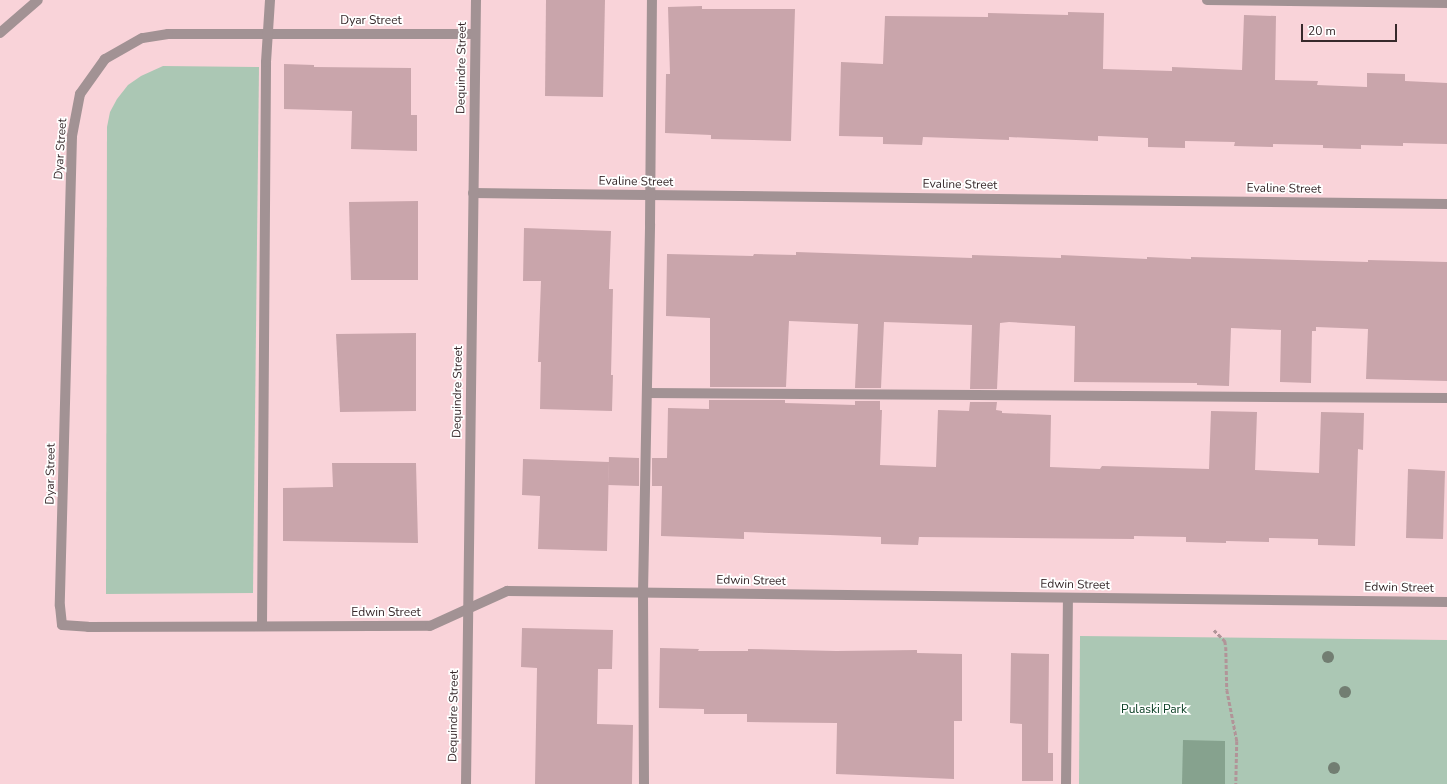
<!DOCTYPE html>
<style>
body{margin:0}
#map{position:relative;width:1447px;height:784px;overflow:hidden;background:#f9d3d9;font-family:"Nunito Sans",sans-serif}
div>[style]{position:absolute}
.green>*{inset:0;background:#abc7b4}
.water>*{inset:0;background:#86a28e}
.building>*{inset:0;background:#c9a5ab}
.path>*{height:2.5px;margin-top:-1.25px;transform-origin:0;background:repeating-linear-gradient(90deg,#b19498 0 4px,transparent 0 6px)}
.minor>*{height:10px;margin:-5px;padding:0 5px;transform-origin:5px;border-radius:5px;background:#a29294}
.trees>*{width:12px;height:12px;margin:-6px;border-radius:50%;background:#727e72}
span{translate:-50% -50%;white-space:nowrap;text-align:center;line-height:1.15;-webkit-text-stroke:3.5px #fff;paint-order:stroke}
.street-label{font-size:12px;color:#37292b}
.park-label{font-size:12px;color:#03391d}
.scale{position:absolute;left:1301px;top:24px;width:96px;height:18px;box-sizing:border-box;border:2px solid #37292b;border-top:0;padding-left:5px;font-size:12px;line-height:14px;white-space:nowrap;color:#37292b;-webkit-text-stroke:3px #fff;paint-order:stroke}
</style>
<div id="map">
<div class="green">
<i style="clip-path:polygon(163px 66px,259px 67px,253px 593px,106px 594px,107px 127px,110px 112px,117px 99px,128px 85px,141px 76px)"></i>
<i style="clip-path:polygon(1080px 636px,1447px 640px,1447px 784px,1079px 784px)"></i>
</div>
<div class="water">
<i style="clip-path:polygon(1183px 740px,1225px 741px,1225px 784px,1182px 784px)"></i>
</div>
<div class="building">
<i style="clip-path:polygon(546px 0,605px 0,603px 97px,545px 96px)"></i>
<i style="clip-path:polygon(702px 6px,702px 9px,795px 9px,791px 141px,711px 139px,711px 135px,665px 133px,666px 74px,670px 74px,668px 7px)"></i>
<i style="clip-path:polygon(1068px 12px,1104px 13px,1103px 69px,1172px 71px,1172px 67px,1242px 70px,1244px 15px,1276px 16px,1275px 80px,1318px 81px,1317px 85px,1367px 87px,1367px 73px,1405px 74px,1405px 81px,1447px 83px,1447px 144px,1403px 143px,1403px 146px,1361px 145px,1361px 149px,1323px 148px,1323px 145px,1273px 144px,1273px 147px,1234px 146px,1235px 142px,1185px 141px,1185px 148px,1148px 147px,1148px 138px,1098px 136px,1098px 141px,1009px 137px,1009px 140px,923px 137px,922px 145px,883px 144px,883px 137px,839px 136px,841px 62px,883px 64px,885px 16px,988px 17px,988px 13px,1068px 15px)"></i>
<i style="clip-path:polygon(284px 64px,314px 65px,314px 67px,411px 68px,411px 115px,417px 115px,417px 151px,351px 149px,352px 111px,284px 109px)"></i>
<i style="clip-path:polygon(418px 201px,418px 280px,351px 280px,349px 202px)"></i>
<i style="clip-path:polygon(524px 228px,611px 231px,609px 289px,613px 289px,611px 375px,613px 375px,612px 411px,540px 409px,541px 362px,538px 362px,541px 281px,523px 281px)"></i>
<i style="clip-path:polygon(796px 252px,972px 258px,972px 255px,1061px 258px,1061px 255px,1147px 259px,1147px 257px,1191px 259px,1191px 257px,1368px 262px,1368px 260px,1447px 262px,1447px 381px,1366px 379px,1368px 329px,1316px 327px,1316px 331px,1312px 331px,1311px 383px,1280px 382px,1281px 330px,1231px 328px,1229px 386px,1197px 385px,1197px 383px,1074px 382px,1075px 326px,1009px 322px,1000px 323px,997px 389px,970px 389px,972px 325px,884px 322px,881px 388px,855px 388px,858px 324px,789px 321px,786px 387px,710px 387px,710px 318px,666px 316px,667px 254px,753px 256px,754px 254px,796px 255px)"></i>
<i style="clip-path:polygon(416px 333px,416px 411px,340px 412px,336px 334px)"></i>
<i style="clip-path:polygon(709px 400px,785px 400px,785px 403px,855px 405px,855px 401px,880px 401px,880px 410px,882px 410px,880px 465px,936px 467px,938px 410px,969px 411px,970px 402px,997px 402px,996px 410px,1002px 411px,1002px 413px,1051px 415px,1050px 467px,1100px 469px,1102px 466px,1209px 469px,1211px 411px,1257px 412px,1255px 470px,1319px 473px,1321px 412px,1364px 413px,1363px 450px,1358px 449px,1355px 546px,1318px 545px,1318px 539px,1269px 538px,1269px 542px,1226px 541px,1226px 543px,1186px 542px,1186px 537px,1134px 536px,1134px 539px,919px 537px,918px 545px,881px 544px,881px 537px,830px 535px,744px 532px,744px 539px,661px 536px,662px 486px,652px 486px,652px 458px,667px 458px,668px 408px,709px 409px)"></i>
<i style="clip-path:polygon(609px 457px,639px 458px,639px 486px,608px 485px)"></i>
<i style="clip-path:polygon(523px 459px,609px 462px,607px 551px,538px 549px,540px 496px,522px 495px)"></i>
<i style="clip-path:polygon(332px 463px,416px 463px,418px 543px,283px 541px,283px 488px,333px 487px)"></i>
<i style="clip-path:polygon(1408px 469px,1445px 471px,1443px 539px,1406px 538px)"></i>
<i style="clip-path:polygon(522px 628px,613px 630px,612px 669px,598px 669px,597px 724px,633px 725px,632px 784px,535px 784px,537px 668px,521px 667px)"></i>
<i style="clip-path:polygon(660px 648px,699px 649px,698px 651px,748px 651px,748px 649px,836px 651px,917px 650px,917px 653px,962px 654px,962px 721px,954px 721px,954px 779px,836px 774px,837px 723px,747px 722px,747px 714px,704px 714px,704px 709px,659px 708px)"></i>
<i style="clip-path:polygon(1011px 653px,1049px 654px,1048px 753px,1053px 753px,1053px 781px,1022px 781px,1022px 724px,1010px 723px)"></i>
</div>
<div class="path">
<i style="left:1214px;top:630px;width:16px;rotate:45deg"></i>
<i style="left:1225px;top:641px;width:6px;rotate:81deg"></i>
<i style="left:1226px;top:647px;width:43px;rotate:88.7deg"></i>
<i style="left:1227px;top:690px;width:52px;rotate:78.9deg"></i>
<i style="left:1237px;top:741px;width:43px;rotate:91.3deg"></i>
</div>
<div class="minor">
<i style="left:1207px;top:0;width:240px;rotate:0.7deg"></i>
<i style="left:0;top:33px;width:50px;rotate:-41deg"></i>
<i style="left:475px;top:34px;width:307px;rotate:180deg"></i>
<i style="left:168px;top:34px;width:26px;rotate:171deg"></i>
<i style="left:142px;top:38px;width:43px;rotate:150.4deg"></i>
<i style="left:105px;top:59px;width:43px;rotate:125.5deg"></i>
<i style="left:80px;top:94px;width:43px;rotate:100.8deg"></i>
<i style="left:72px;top:136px;width:470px;rotate:91.5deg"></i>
<i style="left:60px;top:606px;width:19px;rotate:84deg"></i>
<i style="left:62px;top:625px;width:26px;rotate:4deg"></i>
<i style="left:88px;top:627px;width:342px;rotate:-0.2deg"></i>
<i style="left:430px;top:626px;width:85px;rotate:-24.4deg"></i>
<i style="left:507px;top:591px;width:940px;rotate:0.67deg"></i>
<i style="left:473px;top:193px;width:974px;rotate:0.65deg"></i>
<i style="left:647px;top:393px;width:800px;rotate:0.36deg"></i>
<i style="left:262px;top:626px;width:564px;rotate:-89.59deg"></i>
<i style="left:266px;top:62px;width:62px;rotate:-86.3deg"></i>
<i style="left:466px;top:784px;width:784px;rotate:-89.27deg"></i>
<i style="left:644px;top:784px;width:191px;rotate:-90.3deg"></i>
<i style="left:643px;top:593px;width:369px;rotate:-88.9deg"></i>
<i style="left:650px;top:224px;width:224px;rotate:-89.5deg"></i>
<i style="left:1066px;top:784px;width:186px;rotate:-89.4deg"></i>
</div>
<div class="trees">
<i style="left:1328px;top:657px"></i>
<i style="left:1345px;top:692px"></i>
<i style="left:1334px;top:768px"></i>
</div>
<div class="street-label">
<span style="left:371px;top:21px">Dyar Street</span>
<span style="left:462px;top:68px;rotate:-89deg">Dequindre Street</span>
<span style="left:61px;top:149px;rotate:-86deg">Dyar Street</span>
<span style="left:636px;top:182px;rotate:1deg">Evaline Street</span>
<span style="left:960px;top:185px;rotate:1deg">Evaline Street</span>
<span style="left:1284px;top:189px;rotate:1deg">Evaline Street</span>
<span style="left:458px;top:392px;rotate:-89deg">Dequindre Street</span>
<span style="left:51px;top:474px;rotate:-89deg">Dyar Street</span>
<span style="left:751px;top:581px;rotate:1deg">Edwin Street</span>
<span style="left:1075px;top:585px;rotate:1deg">Edwin Street</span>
<span style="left:1399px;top:588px;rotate:1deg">Edwin Street</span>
<span style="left:386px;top:613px">Edwin Street</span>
<span style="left:454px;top:716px;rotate:-89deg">Dequindre Street</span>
</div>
<div class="park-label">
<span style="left:1154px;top:710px">Pulaski Park</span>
</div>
<div class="scale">20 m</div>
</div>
